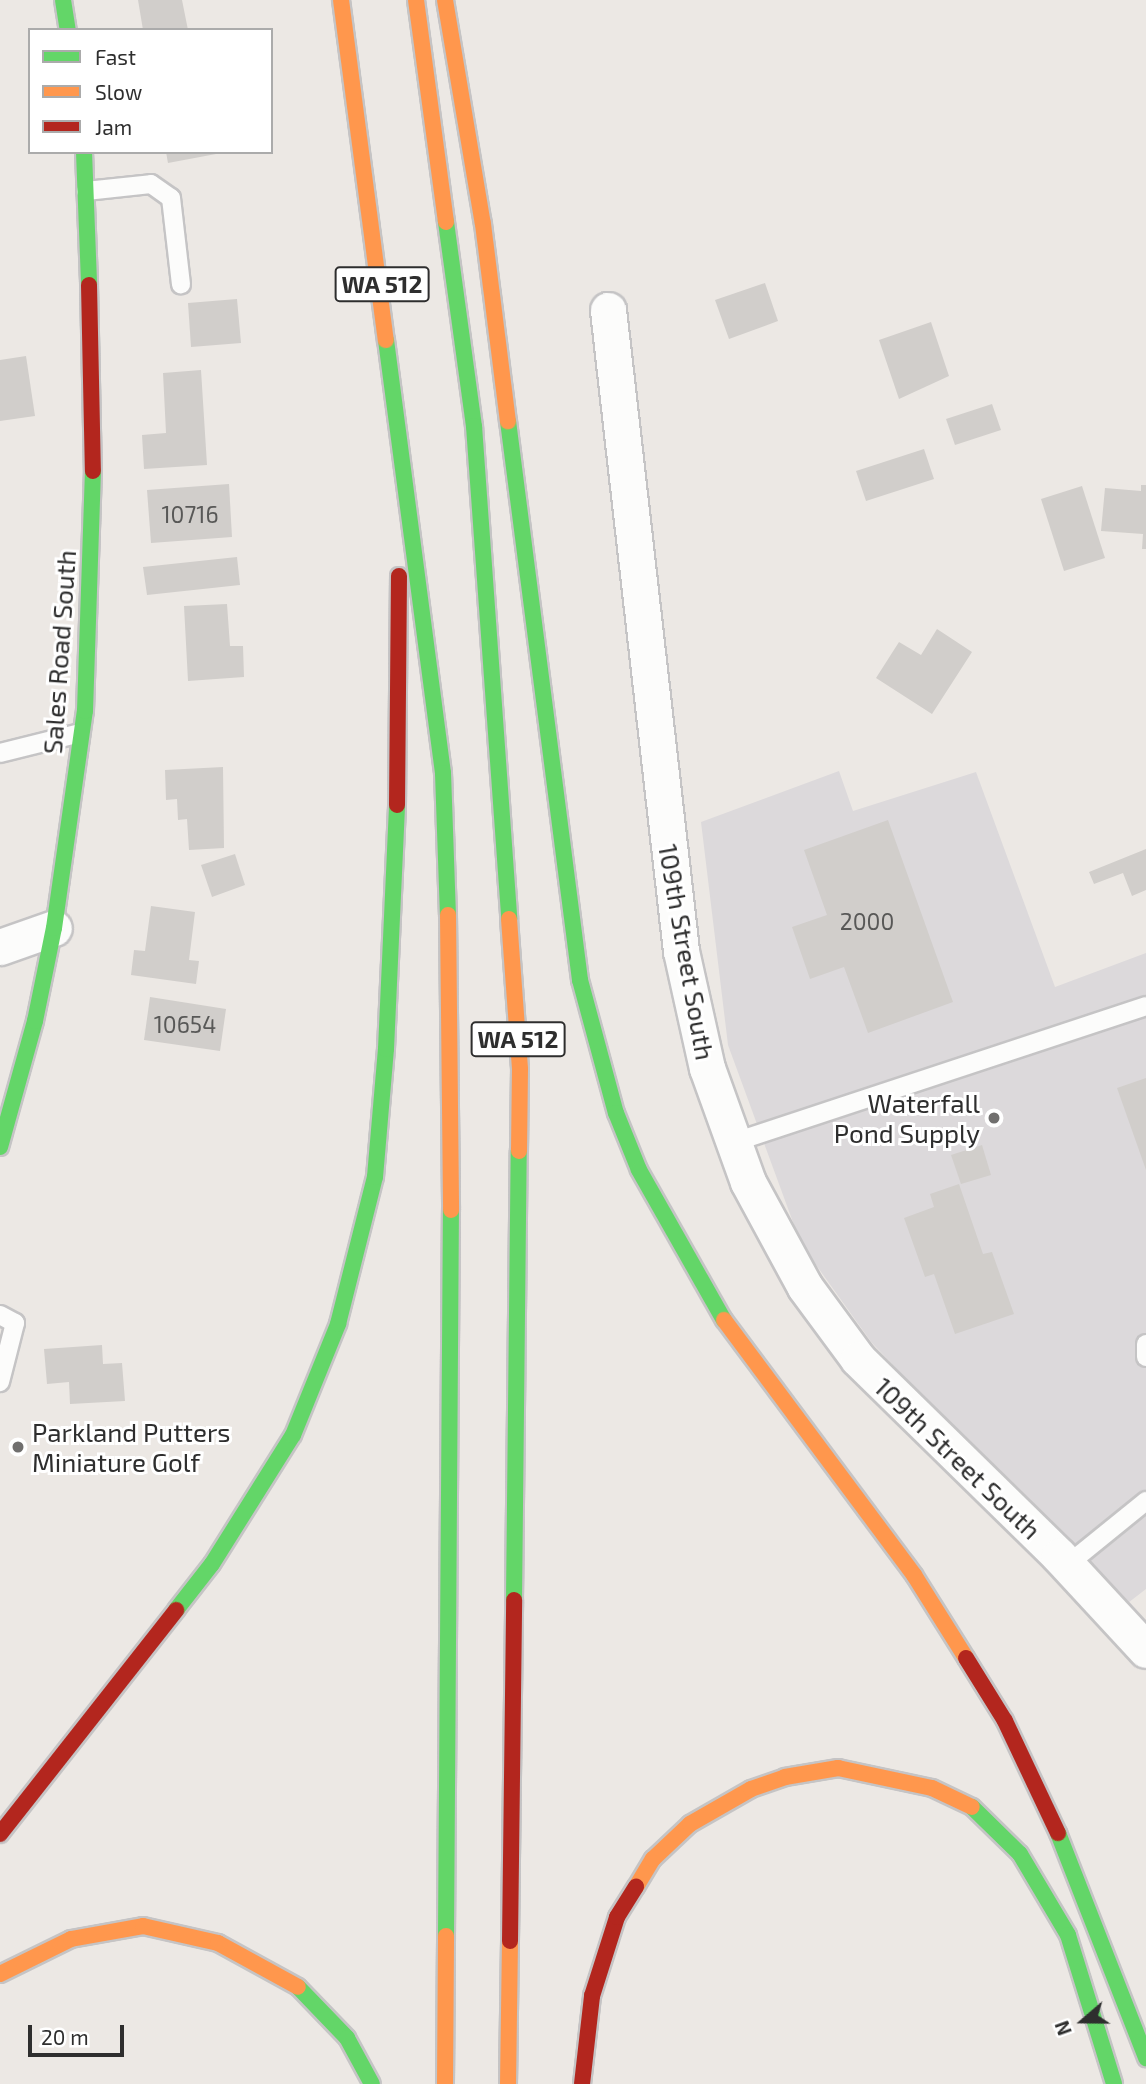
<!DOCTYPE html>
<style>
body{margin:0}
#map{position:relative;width:1146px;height:2084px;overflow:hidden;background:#ece8e4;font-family:"Exo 2",sans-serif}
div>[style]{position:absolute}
.industrial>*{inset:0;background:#dcd9db}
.building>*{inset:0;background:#d1cecb}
.roads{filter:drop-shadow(2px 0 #c5c4c5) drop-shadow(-2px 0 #c5c4c5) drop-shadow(0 2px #c5c4c5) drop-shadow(0 -2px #c5c4c5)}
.lane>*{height:18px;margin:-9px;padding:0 9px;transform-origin:9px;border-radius:9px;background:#fcfcfb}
.street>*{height:35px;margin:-17.5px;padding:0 17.5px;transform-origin:17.5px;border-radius:17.5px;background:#fcfcfb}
.fast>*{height:16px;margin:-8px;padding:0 8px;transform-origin:8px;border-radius:8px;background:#63d668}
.slow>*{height:16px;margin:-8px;padding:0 8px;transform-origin:8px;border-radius:8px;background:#ff974d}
.jam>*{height:16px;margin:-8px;padding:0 8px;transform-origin:8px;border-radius:8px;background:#b3261e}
.dots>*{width:19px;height:19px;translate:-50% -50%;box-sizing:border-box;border:4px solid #fff;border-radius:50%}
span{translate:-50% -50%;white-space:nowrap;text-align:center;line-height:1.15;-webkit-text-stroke:6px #fff;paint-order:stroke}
.number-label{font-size:23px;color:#585857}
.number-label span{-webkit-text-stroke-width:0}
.shield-label span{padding:2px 5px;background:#fff;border:2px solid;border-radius:5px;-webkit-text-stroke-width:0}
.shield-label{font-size:24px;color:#2e2e2e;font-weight:700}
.street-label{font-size:26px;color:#2e2e2e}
.poi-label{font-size:26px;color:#2e2e2e}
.right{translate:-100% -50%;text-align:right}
.left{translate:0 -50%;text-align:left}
.legend{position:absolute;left:28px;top:28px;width:245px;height:126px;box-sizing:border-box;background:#fff;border:2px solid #ababab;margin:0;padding:9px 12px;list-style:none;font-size:21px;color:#2e2e2e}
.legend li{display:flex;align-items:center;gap:14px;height:35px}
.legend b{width:35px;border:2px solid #ababab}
.north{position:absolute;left:1048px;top:1986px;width:70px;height:70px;-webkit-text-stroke:5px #fff;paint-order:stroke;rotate:250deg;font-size:19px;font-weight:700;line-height:28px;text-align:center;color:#2e2e2e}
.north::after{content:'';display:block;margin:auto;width:24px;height:32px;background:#2e2e2e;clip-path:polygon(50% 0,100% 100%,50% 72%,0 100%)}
.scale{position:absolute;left:28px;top:2025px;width:96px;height:32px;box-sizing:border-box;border:4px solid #2e2e2e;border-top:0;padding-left:9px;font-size:21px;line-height:24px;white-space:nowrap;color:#2e2e2e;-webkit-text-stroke:5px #fff;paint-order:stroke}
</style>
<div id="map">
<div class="industrial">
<i style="clip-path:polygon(839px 771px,853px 811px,976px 772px,1055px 987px,1146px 953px,1146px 1589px,1124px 1606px,872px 1343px,801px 1244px,728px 1045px,701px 822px)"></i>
</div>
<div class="building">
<i style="clip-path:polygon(138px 0,182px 0,188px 30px,143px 30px)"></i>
<i style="clip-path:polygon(166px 152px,216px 152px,216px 154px,168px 163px)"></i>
<i style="clip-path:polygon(765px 283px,778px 321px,729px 339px,715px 300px)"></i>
<i style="clip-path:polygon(237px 299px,241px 343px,191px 347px,188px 303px)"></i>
<i style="clip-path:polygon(931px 322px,949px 376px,899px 399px,879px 340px)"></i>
<i style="clip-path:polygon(26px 356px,35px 416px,0 421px,0 360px)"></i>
<i style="clip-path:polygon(201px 370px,207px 465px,144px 469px,142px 435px,166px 433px,163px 373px)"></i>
<i style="clip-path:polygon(992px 404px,1001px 430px,955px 445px,946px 419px)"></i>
<i style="clip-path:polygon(924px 449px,934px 479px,866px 501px,856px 471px)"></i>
<i style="clip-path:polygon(229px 484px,232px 537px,151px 543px,147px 490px)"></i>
<i style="clip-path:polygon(1141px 485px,1146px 485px,1146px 549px,1142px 549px,1143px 534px,1101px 531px,1105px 488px,1141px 491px)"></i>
<i style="clip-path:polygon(1082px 486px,1105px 558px,1064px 571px,1041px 499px)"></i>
<i style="clip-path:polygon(237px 557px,240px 585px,147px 595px,143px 567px)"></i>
<i style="clip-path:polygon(227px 604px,230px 646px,243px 646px,244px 677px,188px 681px,184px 606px)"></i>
<i style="clip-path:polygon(937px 629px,972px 652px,932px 714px,876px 678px,899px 642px,921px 655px)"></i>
<i style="clip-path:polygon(223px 767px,224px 848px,189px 850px,187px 819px,178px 820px,177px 799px,166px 800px,165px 770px)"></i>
<i style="clip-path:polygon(888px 820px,953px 1002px,868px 1033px,844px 967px,810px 979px,792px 927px,827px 915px,804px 850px)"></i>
<i style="clip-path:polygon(1146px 849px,1146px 890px,1132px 896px,1123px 873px,1094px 884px,1089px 872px)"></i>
<i style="clip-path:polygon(235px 854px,245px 885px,212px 897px,201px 865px)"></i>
<i style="clip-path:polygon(151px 906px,195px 912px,189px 960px,199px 961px,196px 984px,131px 975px,134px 950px,145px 951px)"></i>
<i style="clip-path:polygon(150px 997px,226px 1009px,220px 1051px,144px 1040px)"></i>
<i style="clip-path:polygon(1146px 1078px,1146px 1170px,1117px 1088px)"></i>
<i style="clip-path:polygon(982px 1145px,991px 1175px,961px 1184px,951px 1155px)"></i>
<i style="clip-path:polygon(959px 1184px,983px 1254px,992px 1252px,1014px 1314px,955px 1334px,934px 1274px,925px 1277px,904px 1218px,934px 1207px,930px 1194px)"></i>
<i style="clip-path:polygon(102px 1345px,103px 1364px,122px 1363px,125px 1401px,70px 1404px,69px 1382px,47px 1384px,44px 1349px)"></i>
</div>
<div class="roads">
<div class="lane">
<i style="left:86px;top:191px;width:65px;rotate:-6.1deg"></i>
<i style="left:151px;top:184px;width:24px;rotate:35deg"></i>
<i style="left:171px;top:198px;width:87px;rotate:83.4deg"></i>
<i style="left:0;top:753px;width:82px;rotate:-14deg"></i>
<i style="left:732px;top:1143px;width:436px;rotate:-18.3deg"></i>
<i style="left:0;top:1315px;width:17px;rotate:28deg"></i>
<i style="left:15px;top:1323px;width:61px;rotate:104.3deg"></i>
<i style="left:1146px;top:1344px;width:13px;rotate:90deg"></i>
<i style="left:1067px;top:1565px;width:102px;rotate:-39deg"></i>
</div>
<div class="street">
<i style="left:608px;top:310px;width:645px;rotate:83.5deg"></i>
<i style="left:681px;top:951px;width:120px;rotate:77.5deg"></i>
<i style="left:707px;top:1068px;width:121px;rotate:70.2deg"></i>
<i style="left:748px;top:1182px;width:119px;rotate:61.5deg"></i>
<i style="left:805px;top:1287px;width:89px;rotate:53.6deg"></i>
<i style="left:858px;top:1359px;width:281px;rotate:44.4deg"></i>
<i style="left:1059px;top:1556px;width:128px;rotate:47.2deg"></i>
<i style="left:0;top:947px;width:57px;rotate:-19.4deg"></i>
</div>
<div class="fast">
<i style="left:63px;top:0;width:30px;rotate:81deg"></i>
<i style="left:84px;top:152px;width:133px;rotate:87.8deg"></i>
<i style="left:446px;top:222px;width:206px;rotate:82.2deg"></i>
<i style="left:474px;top:426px;width:494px;rotate:85.9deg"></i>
<i style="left:386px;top:340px;width:437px;rotate:82.5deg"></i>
<i style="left:443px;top:773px;width:142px;rotate:88deg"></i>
<i style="left:508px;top:421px;width:564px;rotate:82.66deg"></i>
<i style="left:580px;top:980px;width:138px;rotate:74.9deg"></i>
<i style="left:616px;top:1113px;width:61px;rotate:68deg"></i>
<i style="left:639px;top:1170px;width:172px;rotate:60.5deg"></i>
<i style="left:0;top:1147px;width:131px;rotate:-74.5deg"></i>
<i style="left:35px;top:1021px;width:95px;rotate:-78.5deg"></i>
<i style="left:54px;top:928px;width:219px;rotate:-81.9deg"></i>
<i style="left:85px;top:711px;width:240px;rotate:-88.1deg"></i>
<i style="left:514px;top:1600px;width:449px;rotate:-89.4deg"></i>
<i style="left:176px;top:1610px;width:58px;rotate:-52deg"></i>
<i style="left:212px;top:1564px;width:152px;rotate:-57.9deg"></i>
<i style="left:293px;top:1435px;width:120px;rotate:-67.9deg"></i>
<i style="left:338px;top:1324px;width:152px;rotate:-75.9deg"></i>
<i style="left:375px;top:1177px;width:128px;rotate:-85.1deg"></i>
<i style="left:386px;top:1049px;width:244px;rotate:-87.4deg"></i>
<i style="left:972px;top:1807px;width:67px;rotate:44.4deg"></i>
<i style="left:1020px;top:1854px;width:94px;rotate:59.3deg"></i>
<i style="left:1068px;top:1935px;width:156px;rotate:72.8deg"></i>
<i style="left:1058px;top:1833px;width:242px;rotate:68.6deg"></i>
<i style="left:446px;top:1936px;width:726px;rotate:-89.61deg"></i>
<i style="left:298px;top:1987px;width:71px;rotate:46.1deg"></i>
<i style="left:347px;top:2038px;width:52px;rotate:61.5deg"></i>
</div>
<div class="slow">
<i style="left:341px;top:0;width:343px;rotate:82.5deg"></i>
<i style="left:416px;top:0;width:224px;rotate:82.3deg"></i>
<i style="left:445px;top:0;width:227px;rotate:80.4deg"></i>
<i style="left:483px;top:224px;width:199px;rotate:82.8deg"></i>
<i style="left:448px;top:915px;width:295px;rotate:89.4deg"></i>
<i style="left:509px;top:919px;width:150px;rotate:85.8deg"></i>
<i style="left:520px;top:1069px;width:82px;rotate:90.7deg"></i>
<i style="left:724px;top:1320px;width:318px;rotate:53.3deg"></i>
<i style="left:914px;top:1575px;width:98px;rotate:57.9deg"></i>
<i style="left:636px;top:1887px;width:33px;rotate:-59deg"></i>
<i style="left:653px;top:1859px;width:51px;rotate:-43.4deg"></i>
<i style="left:690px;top:1824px;width:70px;rotate:-29.8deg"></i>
<i style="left:751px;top:1789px;width:36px;rotate:-19deg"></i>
<i style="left:785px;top:1777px;width:54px;rotate:-9.6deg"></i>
<i style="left:838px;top:1768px;width:96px;rotate:12deg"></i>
<i style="left:932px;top:1788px;width:44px;rotate:25.4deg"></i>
<i style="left:0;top:1974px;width:79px;rotate:-26.2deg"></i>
<i style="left:71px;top:1939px;width:73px;rotate:-10.2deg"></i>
<i style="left:143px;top:1926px;width:77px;rotate:12.8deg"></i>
<i style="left:218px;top:1943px;width:91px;rotate:28.8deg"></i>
<i style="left:445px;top:2084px;width:148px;rotate:-89.6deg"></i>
<i style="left:508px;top:2084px;width:143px;rotate:-89.2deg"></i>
</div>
<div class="jam">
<i style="left:89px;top:285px;width:186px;rotate:88.8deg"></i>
<i style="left:397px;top:805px;width:229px;rotate:-89.5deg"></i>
<i style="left:966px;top:1658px;width:74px;rotate:58.2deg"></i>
<i style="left:1005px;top:1721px;width:124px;rotate:64.7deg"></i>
<i style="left:0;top:1834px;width:285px;rotate:-51.8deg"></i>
<i style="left:510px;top:1941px;width:341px;rotate:-89.3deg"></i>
<i style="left:582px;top:2084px;width:89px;rotate:-83.5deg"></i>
<i style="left:592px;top:1996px;width:83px;rotate:-72.4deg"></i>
<i style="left:617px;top:1917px;width:36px;rotate:-58deg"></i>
</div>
</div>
<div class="dots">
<i style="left:994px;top:1118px;background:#706f6e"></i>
<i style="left:18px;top:1447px;background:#706f6e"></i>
</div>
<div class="number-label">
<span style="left:190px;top:514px">10716</span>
<span style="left:867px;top:921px">2000</span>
<span style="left:185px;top:1024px">10654</span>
</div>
<div class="shield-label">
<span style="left:382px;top:284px">WA 512</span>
<span style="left:518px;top:1039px">WA 512</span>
</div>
<div class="street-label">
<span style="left:59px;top:652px;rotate:-86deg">Sales Road South</span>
<span style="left:687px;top:952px;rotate:80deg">109th Street South</span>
<span style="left:958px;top:1458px;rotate:44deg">109th Street South</span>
</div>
<div class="poi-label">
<span class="right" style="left:980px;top:1118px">Waterfall<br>Pond Supply</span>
<span class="left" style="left:32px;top:1447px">Parkland Putters<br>Miniature Golf</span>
</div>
<ul class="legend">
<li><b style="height:9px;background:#63d668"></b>Fast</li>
<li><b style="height:9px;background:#ff974d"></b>Slow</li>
<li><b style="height:9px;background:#b3261e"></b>Jam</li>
</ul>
<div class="north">N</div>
<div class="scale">20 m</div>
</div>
